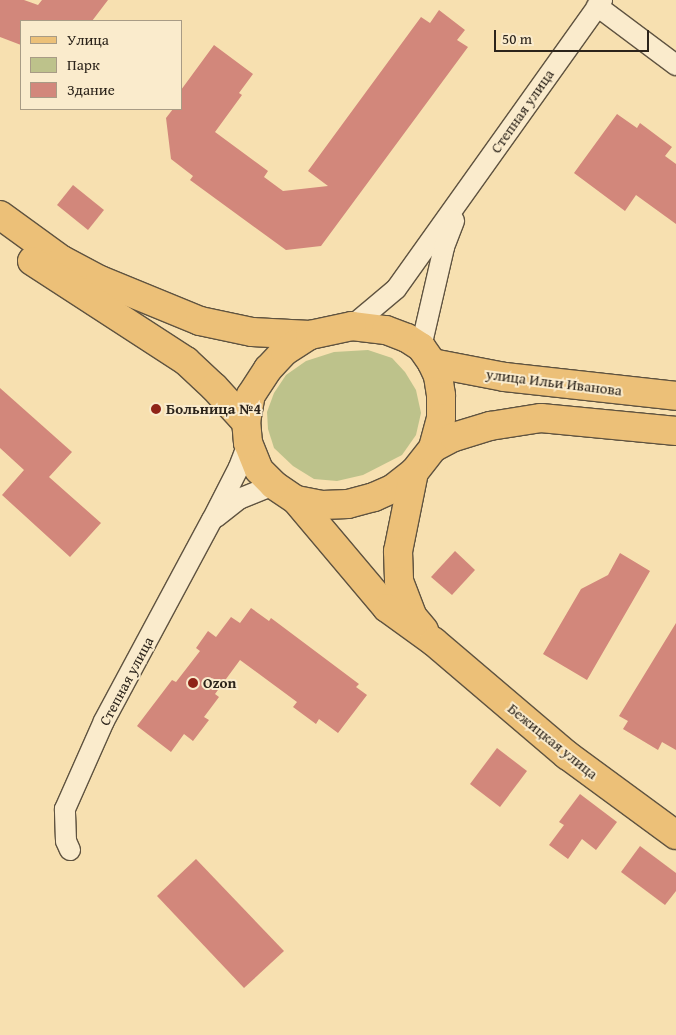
<!DOCTYPE html>
<meta charset="utf-8">
<style>
body{margin:0}
#map{position:relative;width:676px;height:1035px;overflow:hidden;background:#f7e0b0;font-family:"Gentium Book Plus",serif}
div>[style]{position:absolute}
.green>*{inset:0;background:#bdc28b}
.building>*{inset:0;background:#d2877b}
.roads{filter:drop-shadow(1px 0 #5f5340) drop-shadow(-1px 0 #5f5340) drop-shadow(0 1px #5f5340) drop-shadow(0 -1px #5f5340)}
.street>*{height:20px;margin:-10px;padding:0 10px;transform-origin:10px;border-radius:10px;background:#faebcc}
.primary>*{height:28px;margin:-14px;padding:0 14px;transform-origin:14px;border-radius:14px;background:#ecc078}
.dots>*{width:14px;height:14px;translate:-50% -50%;box-sizing:border-box;border:2px solid #faebcc;border-radius:50%}
span{translate:-50% -50%;white-space:nowrap;text-align:center;line-height:1.15;-webkit-text-stroke:4px #faebcc;paint-order:stroke}
.street-label{font-size:15px;color:#2c241b}
.poi-label{font-size:15px;color:#2c241b;font-weight:700}
.left{translate:0 -50%;text-align:left}
.legend{position:absolute;left:20px;top:20px;width:162px;height:90px;box-sizing:border-box;background:#faebcc;border:1px solid #a89b85;margin:0;padding:6px 9px;list-style:none;font-size:15px;color:#2c241b}
.legend li{display:flex;align-items:center;gap:10px;height:25px}
.legend b{width:25px;border:1px solid #a89b85}
.scale{position:absolute;left:494px;top:30px;width:155px;height:22px;box-sizing:border-box;border:2px solid #2c241b;border-top:0;padding-left:6px;font-size:15px;line-height:18px;white-space:nowrap;color:#2c241b;-webkit-text-stroke:4px #faebcc;paint-order:stroke}
</style>
<div id="map">
<div class="green">
<i style="clip-path:polygon(368px 350px,392px 358px,405px 372px,416px 390px,421px 413px,416px 435px,402px 455px,363px 475px,337px 481px,314px 479px,293px 466px,274px 448px,268px 429px,267px 412px,274px 393px,286px 375px,306px 361px,334px 352px)"></i>
</div>
<div class="building">
<i style="clip-path:polygon(0 0,24px 0,38px 5px,42px 0,108px 0,92px 21px,21px 21px,21px 45px,0 37px)"></i>
<i style="clip-path:polygon(439px 10px,465px 30px,457px 40px,468px 47px,321px 246px,286px 250px,190px 180px,193px 176px,171px 159px,166px 118px,173px 109px,181px 109px,181px 90px,214px 45px,253px 74px,239px 93px,242px 95px,215px 132px,268px 171px,264px 177px,283px 191px,328px 186px,308px 171px,421px 17px,430px 23px)"></i>
<i style="clip-path:polygon(617px 114px,637px 128px,640px 123px,672px 147px,665px 156px,676px 164px,676px 224px,636px 195px,625px 211px,574px 173px)"></i>
<i style="clip-path:polygon(73px 185px,104px 210px,88px 230px,57px 205px)"></i>
<i style="clip-path:polygon(0 388px,72px 452px,49px 477px,101px 523px,70px 557px,2px 495px,24px 470px,0 448px)"></i>
<i style="clip-path:polygon(455px 551px,475px 570px,452px 595px,431px 577px)"></i>
<i style="clip-path:polygon(620px 553px,650px 571px,587px 680px,543px 654px,581px 589px,608px 575px)"></i>
<i style="clip-path:polygon(251px 608px,269px 621px,271px 618px,359px 684px,356px 687px,367px 695px,338px 733px,319px 719px,316px 724px,293px 707px,297px 702px,240px 660px,215px 694px,219px 697px,204px 717px,209px 720px,193px 741px,184px 734px,171px 752px,137px 726px,172px 680px,176px 682px,200px 651px,196px 648px,208px 631px,216px 637px,231px 617px,240px 623px)"></i>
<i style="clip-path:polygon(676px 623px,676px 750px,662px 742px,658px 750px,623px 729px,628px 721px,619px 716px)"></i>
<i style="clip-path:polygon(497px 748px,527px 771px,500px 807px,470px 784px)"></i>
<i style="clip-path:polygon(580px 794px,617px 822px,596px 850px,582px 839px,568px 859px,549px 845px,564px 825px,559px 822px)"></i>
<i style="clip-path:polygon(640px 846px,676px 873px,676px 891px,665px 905px,621px 872px)"></i>
<i style="clip-path:polygon(196px 859px,284px 951px,244px 988px,157px 896px)"></i>
</div>
<div class="roads">
<div class="street">
<i style="left:597px;top:6px;width:99px;rotate:36.8deg"></i>
<i style="left:352px;top:326px;width:57px;rotate:-40.1deg"></i>
<i style="left:396px;top:289px;width:355px;rotate:-54.5deg"></i>
<i style="left:421px;top:347px;width:103px;rotate:-77deg"></i>
<i style="left:444px;top:247px;width:28px;rotate:-69deg"></i>
<i style="left:216px;top:517px;width:29px;rotate:-38deg"></i>
<i style="left:239px;top:499px;width:38px;rotate:-22deg"></i>
<i style="left:70px;top:850px;width:10px;rotate:-114deg"></i>
<i style="left:66px;top:841px;width:32px;rotate:-92deg"></i>
<i style="left:65px;top:809px;width:96px;rotate:-66.1deg"></i>
<i style="left:104px;top:721px;width:228px;rotate:-61.8deg"></i>
<i style="left:212px;top:520px;width:59px;rotate:-63deg"></i>
<i style="left:239px;top:467px;width:26px;rotate:-69deg"></i>
</div>
<div class="primary">
<i style="left:0;top:215px;width:77px;rotate:36deg"></i>
<i style="left:62px;top:260px;width:43px;rotate:27.8deg"></i>
<i style="left:100px;top:280px;width:108px;rotate:22.3deg"></i>
<i style="left:200px;top:321px;width:53px;rotate:11.9deg"></i>
<i style="left:252px;top:332px;width:58px;rotate:3deg"></i>
<i style="left:32px;top:261px;width:184px;rotate:33deg"></i>
<i style="left:186px;top:361px;width:38px;rotate:43deg"></i>
<i style="left:214px;top:387px;width:47px;rotate:47.6deg"></i>
<i style="left:352px;top:326px;width:34px;rotate:7deg"></i>
<i style="left:386px;top:330px;width:22px;rotate:21deg"></i>
<i style="left:407px;top:338px;width:17px;rotate:33deg"></i>
<i style="left:421px;top:347px;width:19px;rotate:55deg"></i>
<i style="left:432px;top:363px;width:14px;rotate:65deg"></i>
<i style="left:438px;top:376px;width:20px;rotate:81deg"></i>
<i style="left:441px;top:396px;width:22px;rotate:90deg"></i>
<i style="left:441px;top:418px;width:31px;rotate:105deg"></i>
<i style="left:433px;top:448px;width:31px;rotate:128deg"></i>
<i style="left:414px;top:472px;width:28px;rotate:142deg"></i>
<i style="left:392px;top:489px;width:20px;rotate:156deg"></i>
<i style="left:374px;top:497px;width:27px;rotate:165deg"></i>
<i style="left:348px;top:504px;width:26px;rotate:178deg"></i>
<i style="left:322px;top:505px;width:26px;rotate:-169deg"></i>
<i style="left:296px;top:500px;width:27px;rotate:-146deg"></i>
<i style="left:274px;top:485px;width:21px;rotate:-135deg"></i>
<i style="left:259px;top:470px;width:29px;rotate:-112deg"></i>
<i style="left:248px;top:443px;width:21px;rotate:-95deg"></i>
<i style="left:246px;top:422px;width:27px;rotate:-80deg"></i>
<i style="left:251px;top:395px;width:31px;rotate:-57deg"></i>
<i style="left:268px;top:369px;width:25px;rotate:-47deg"></i>
<i style="left:285px;top:351px;width:30px;rotate:-33deg"></i>
<i style="left:310px;top:335px;width:43px;rotate:-12.1deg"></i>
<i style="left:432px;top:363px;width:74px;rotate:10.9deg"></i>
<i style="left:505px;top:377px;width:172px;rotate:6.3deg"></i>
<i style="left:433px;top:448px;width:24px;rotate:-28deg"></i>
<i style="left:454px;top:437px;width:38px;rotate:-17deg"></i>
<i style="left:490px;top:426px;width:52px;rotate:-8.9deg"></i>
<i style="left:541px;top:418px;width:136px;rotate:5.5deg"></i>
<i style="left:414px;top:472px;width:81px;rotate:101.4deg"></i>
<i style="left:398px;top:551px;width:30px;rotate:88deg"></i>
<i style="left:399px;top:581px;width:39px;rotate:69deg"></i>
<i style="left:413px;top:617px;width:17px;rotate:50deg"></i>
<i style="left:296px;top:500px;width:141px;rotate:49.9deg"></i>
<i style="left:387px;top:608px;width:58px;rotate:35.9deg"></i>
<i style="left:434px;top:642px;width:175px;rotate:40.4deg"></i>
<i style="left:567px;top:755px;width:135px;rotate:36.3deg"></i>
</div>
</div>
<div class="dots">
<i style="left:156px;top:409px;background:#8f2418"></i>
<i style="left:193px;top:683px;background:#8f2418"></i>
</div>
<div class="street-label">
<span style="left:522px;top:111px;rotate:-55deg">Степная улица</span>
<span style="left:554px;top:382px;rotate:7deg">улица Ильи Иванова</span>
<span style="left:126px;top:681px;rotate:-62deg">Степная улица</span>
<span style="left:553px;top:741px;rotate:39deg">Бежицкая улица</span>
</div>
<div class="poi-label">
<span class="left" style="left:166px;top:409px">Больница №4</span>
<span class="left" style="left:203px;top:683px">Ozon</span>
</div>
<ul class="legend">
<li><b style="height:6px;background:#ecc078"></b>Улица</li>
<li><b style="height:14px;background:#bdc28b"></b>Парк</li>
<li><b style="height:14px;background:#d2877b"></b>Здание</li>
</ul>
<div class="scale">50 m</div>
</div>
